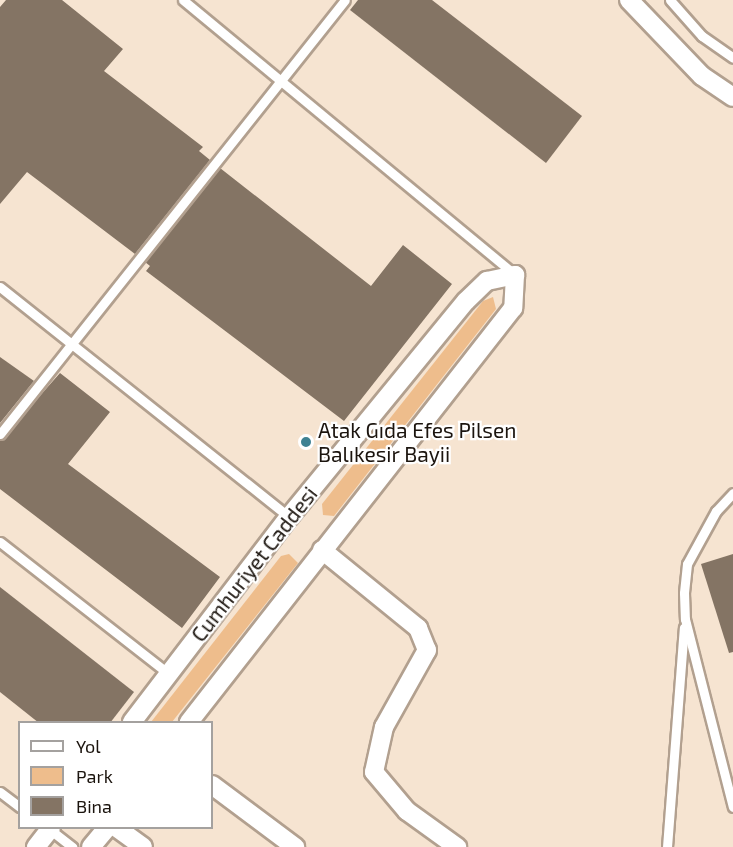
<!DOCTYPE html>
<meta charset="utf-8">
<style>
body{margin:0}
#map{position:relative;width:733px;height:847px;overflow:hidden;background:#f6e4d1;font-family:"Exo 2",sans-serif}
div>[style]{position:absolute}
.green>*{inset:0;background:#eebd8c}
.building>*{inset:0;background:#847464}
.roads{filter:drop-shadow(2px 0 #b2a08f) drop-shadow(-2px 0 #b2a08f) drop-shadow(0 2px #b2a08f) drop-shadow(0 -2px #b2a08f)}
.service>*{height:9px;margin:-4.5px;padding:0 4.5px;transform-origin:4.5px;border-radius:4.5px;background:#fff}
.minor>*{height:18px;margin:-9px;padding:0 9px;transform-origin:9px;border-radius:9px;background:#fff}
.dots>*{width:16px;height:16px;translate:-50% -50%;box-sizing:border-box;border:3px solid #fff;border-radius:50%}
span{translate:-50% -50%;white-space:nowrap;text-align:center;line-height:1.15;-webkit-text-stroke:4.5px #fff;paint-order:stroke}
.poi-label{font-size:21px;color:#1b140e}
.left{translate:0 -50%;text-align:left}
.street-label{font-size:21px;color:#1b140e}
.legend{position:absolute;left:18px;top:721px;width:195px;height:108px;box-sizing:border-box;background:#fff;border:2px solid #a4a19f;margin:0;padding:8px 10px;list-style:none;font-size:18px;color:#1b140e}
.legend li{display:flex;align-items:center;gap:12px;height:30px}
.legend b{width:30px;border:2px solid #a4a19f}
</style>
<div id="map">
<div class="green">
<i style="clip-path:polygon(493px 297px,496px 309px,334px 516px,323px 515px,322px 504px,483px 301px)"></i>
<i style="clip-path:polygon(289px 554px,298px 563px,172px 722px,151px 722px,281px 556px)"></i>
</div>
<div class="building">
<i style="clip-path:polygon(6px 0,62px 0,123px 49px,104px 71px,203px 147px,199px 151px,210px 160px,135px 254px,27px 172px,0 204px,0 7px)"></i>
<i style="clip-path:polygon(358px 0,432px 0,582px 116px,546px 163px,350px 10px)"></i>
<i style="clip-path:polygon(220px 168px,371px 286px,403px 245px,452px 284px,344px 421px,146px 271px,150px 266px,145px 262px)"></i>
<i style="clip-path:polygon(0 357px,34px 381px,0 423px)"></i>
<i style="clip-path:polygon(60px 373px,110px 412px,68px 464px,220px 577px,182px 628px,0 489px,0 441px)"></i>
<i style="clip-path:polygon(733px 554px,733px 652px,729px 653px,701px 564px)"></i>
<i style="clip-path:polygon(0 587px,134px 692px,110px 723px,39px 723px,0 692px)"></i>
</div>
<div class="roads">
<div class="service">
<i style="left:183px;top:0;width:431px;rotate:39.6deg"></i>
<i style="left:670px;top:0;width:48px;rotate:48.4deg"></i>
<i style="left:702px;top:36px;width:38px;rotate:35deg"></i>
<i style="left:0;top:287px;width:369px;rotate:38.5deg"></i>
<i style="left:0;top:434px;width:554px;rotate:-51.52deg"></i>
<i style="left:733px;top:493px;width:25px;rotate:133deg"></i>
<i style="left:716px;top:511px;width:60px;rotate:118.7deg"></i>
<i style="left:687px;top:564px;width:29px;rotate:96deg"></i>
<i style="left:684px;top:593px;width:26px;rotate:88deg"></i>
<i style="left:685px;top:619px;width:194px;rotate:75.7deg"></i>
<i style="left:0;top:542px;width:214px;rotate:38deg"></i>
<i style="left:0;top:792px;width:25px;rotate:37deg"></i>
<i style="left:48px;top:828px;width:31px;rotate:38deg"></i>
<i style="left:667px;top:847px;width:220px;rotate:-85.6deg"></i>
</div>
<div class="minor">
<i style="left:629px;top:0;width:105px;rotate:46.2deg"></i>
<i style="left:702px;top:76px;width:37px;rotate:34deg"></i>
<i style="left:322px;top:550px;width:124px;rotate:39.1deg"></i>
<i style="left:418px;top:628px;width:24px;rotate:68deg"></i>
<i style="left:427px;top:650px;width:88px;rotate:119.2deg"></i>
<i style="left:384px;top:727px;width:46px;rotate:102.5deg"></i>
<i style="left:374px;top:772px;width:51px;rotate:49.8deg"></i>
<i style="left:407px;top:811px;width:62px;rotate:35.8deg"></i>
<i style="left:132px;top:722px;width:258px;rotate:-52.6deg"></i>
<i style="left:289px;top:517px;width:279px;rotate:-50.7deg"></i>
<i style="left:466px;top:301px;width:29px;rotate:-44deg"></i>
<i style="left:487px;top:281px;width:29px;rotate:-12deg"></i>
<i style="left:515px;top:275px;width:33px;rotate:93deg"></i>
<i style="left:513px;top:308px;width:526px;rotate:128.05deg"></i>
<i style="left:212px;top:785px;width:104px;rotate:36.8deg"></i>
<i style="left:117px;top:828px;width:32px;rotate:36deg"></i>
<i style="left:36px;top:847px;width:24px;rotate:-52deg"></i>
<i style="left:91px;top:847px;width:25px;rotate:-50deg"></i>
</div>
</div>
<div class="dots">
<i style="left:306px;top:442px;background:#3e8192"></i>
</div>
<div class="poi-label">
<span class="left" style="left:318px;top:442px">Atak Gıda Efes Pilsen<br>Balıkesir Bayii</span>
</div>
<div class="street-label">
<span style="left:254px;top:564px;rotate:-52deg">Cumhuriyet Caddesi</span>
</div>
<ul class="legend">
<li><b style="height:8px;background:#fff"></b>Yol</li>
<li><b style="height:16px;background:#eebd8c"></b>Park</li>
<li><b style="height:16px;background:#847464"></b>Bina</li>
</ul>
</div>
